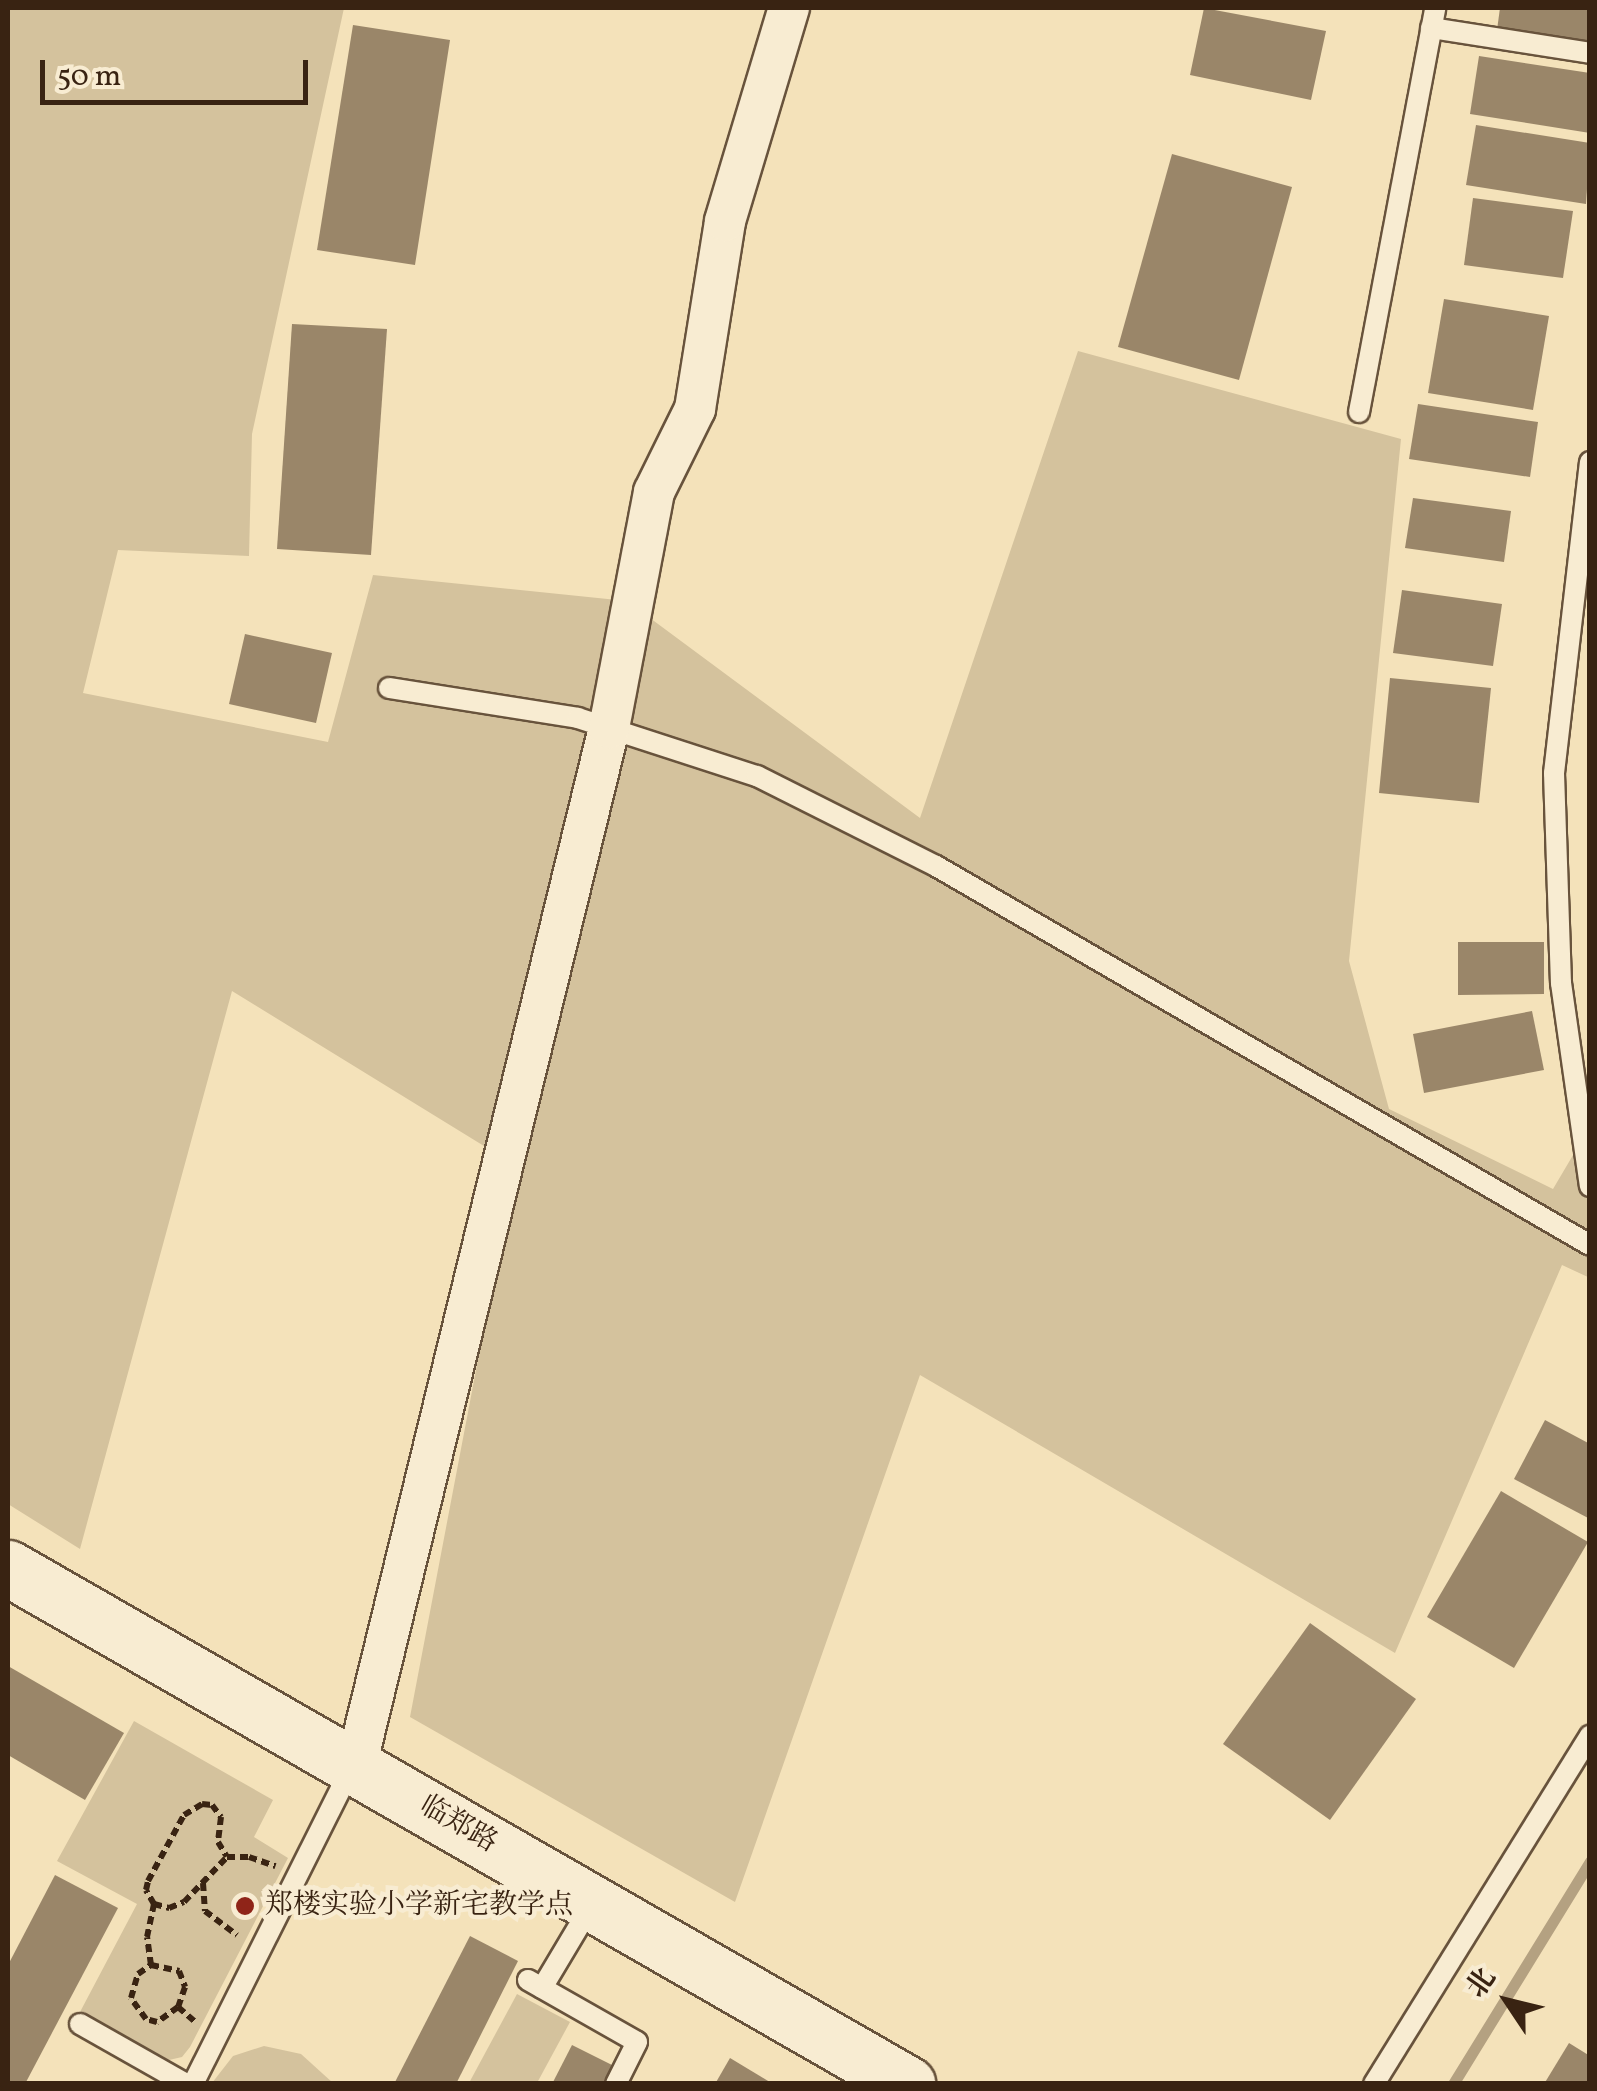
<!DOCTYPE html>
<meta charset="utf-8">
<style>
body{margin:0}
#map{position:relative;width:1597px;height:2091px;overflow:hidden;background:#f4e2ba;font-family:Vollkorn,"Noto Serif SC",serif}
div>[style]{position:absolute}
.green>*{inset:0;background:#d4c29d}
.stream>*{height:11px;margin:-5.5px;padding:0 5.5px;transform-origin:5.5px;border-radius:5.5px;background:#b4a181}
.building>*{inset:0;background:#9a8669}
.path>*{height:6px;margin-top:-3px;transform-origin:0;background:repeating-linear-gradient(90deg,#392312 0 8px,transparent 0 13px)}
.roads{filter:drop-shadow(2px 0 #68533c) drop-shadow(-2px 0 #68533c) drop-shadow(0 2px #68533c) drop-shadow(0 -2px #68533c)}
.lane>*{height:20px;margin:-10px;padding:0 10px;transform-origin:10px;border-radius:10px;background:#f8ecd2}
.street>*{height:40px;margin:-20px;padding:0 20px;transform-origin:20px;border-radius:20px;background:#f8ecd2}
.secondary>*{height:55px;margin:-27.5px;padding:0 27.5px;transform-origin:27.5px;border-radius:27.5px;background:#f8ecd2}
.dots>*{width:28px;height:28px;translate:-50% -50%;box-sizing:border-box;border:5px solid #f8ecd2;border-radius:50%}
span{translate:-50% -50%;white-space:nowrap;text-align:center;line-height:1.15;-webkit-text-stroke:9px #f8ecd2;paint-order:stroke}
.street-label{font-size:28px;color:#392312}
.poi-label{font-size:28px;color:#392312}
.left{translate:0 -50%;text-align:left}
.frame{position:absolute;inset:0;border:10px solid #392312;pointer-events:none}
.north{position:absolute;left:1457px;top:1951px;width:100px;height:100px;-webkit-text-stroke:8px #f8ecd2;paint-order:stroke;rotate:305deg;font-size:28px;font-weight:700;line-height:40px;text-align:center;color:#392312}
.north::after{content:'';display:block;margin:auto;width:35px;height:45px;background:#392312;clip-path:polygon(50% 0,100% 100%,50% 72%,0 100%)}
.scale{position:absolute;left:40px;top:60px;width:268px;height:45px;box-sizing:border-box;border:5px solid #392312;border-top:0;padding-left:12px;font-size:30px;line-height:35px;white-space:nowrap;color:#392312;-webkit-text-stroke:8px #f8ecd2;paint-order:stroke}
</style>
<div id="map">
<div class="green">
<i style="clip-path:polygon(8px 8px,344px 8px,252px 434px,249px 556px,118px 550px,83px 693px,328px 742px,373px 575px,627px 601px,920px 818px,1078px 351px,1401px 439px,1349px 961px,1389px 1109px,1553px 1189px,1589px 1128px,1590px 1278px,1562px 1265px,1395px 1653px,920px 1375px,735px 1902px,410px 1717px,515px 1165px,232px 991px,80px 1549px,8px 1504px)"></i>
<i style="clip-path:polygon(134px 1721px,273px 1800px,254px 1837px,288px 1858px,190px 2047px,182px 2057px,169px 2060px,80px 2012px,137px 1904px,57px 1861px)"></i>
<i style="clip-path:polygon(517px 1994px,570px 2022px,537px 2083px,469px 2083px)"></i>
<i style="clip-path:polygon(264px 2046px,301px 2054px,333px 2083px,212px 2083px,233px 2056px)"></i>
</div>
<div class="stream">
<i style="left:1453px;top:2084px;width:262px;rotate:-58.4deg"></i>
</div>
<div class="building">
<i style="clip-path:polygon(1204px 8px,1326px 31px,1311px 100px,1190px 75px)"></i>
<i style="clip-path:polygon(1500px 8px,1590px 8px,1590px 43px,1497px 30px)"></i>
<i style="clip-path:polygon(353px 25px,450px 40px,415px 265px,317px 250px)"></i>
<i style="clip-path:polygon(1479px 56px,1590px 73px,1590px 133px,1470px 114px)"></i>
<i style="clip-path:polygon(1476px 125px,1590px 143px,1586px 204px,1466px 185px)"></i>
<i style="clip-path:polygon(1172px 154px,1292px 187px,1239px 380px,1118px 347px)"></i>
<i style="clip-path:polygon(1473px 198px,1573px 211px,1563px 278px,1464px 265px)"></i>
<i style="clip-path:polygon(1444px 299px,1549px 316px,1533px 410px,1428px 393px)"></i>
<i style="clip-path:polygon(292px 324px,387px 329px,371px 555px,277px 549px)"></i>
<i style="clip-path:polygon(1418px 404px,1538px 422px,1530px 477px,1409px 459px)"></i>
<i style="clip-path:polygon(1413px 498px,1511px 511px,1504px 562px,1405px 548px)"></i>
<i style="clip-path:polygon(1402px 590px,1502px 604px,1493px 666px,1393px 653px)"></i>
<i style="clip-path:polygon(245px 634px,332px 653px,316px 723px,229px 704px)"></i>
<i style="clip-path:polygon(1390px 678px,1491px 688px,1479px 803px,1379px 793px)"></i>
<i style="clip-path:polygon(1458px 942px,1544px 942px,1544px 994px,1458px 995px)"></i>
<i style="clip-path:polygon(1532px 1011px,1544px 1070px,1424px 1093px,1413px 1034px)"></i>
<i style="clip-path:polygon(1545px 1420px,1590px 1444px,1590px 1519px,1514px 1479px)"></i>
<i style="clip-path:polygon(1501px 1491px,1588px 1542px,1514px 1668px,1427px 1617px)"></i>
<i style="clip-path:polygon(1310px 1623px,1416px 1699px,1330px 1820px,1223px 1744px)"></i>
<i style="clip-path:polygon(8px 1666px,124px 1733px,85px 1800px,8px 1755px)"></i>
<i style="clip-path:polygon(55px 1875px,118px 1908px,25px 2084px,8px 2084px,8px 1965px)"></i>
<i style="clip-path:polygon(470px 1936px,518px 1961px,456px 2084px,394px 2084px)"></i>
<i style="clip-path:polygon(1569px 2043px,1590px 2056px,1590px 2084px,1544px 2084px)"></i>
<i style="clip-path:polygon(572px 2045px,620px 2069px,612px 2084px,552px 2084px)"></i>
<i style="clip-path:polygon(730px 2058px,773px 2084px,715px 2084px)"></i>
</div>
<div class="path">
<i style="left:203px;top:1883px;width:28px;rotate:86deg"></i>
<i style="left:205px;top:1911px;width:40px;rotate:37deg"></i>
<i style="left:154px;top:1904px;width:16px;rotate:15deg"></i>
<i style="left:169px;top:1908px;width:16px;rotate:-22deg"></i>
<i style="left:184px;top:1902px;width:62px;rotate:-46.3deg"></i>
<i style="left:151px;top:1965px;width:28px;rotate:-98deg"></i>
<i style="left:147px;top:1937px;width:34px;rotate:-78deg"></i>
<i style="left:154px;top:1904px;width:16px;rotate:-120deg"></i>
<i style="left:146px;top:1890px;width:9px;rotate:-77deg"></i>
<i style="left:148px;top:1881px;width:75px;rotate:-61.4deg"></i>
<i style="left:184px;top:1815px;width:21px;rotate:-31deg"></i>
<i style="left:202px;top:1804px;width:10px;rotate:6deg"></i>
<i style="left:212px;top:1805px;width:15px;rotate:53deg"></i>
<i style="left:221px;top:1817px;width:25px;rotate:97deg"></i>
<i style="left:218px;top:1842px;width:17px;rotate:59deg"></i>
<i style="left:227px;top:1857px;width:22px"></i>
<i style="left:249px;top:1857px;width:28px;rotate:19deg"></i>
<i style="left:178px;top:2007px;width:26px;rotate:144deg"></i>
<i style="left:157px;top:2022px;width:11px;rotate:-165deg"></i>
<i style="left:146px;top:2019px;width:26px;rotate:-126deg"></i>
<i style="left:131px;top:1998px;width:25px;rotate:-74deg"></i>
<i style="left:138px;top:1974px;width:16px;rotate:-35deg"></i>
<i style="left:151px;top:1965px;width:29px;rotate:12deg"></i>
<i style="left:179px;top:1971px;width:17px;rotate:69deg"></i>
<i style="left:185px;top:1987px;width:21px;rotate:109deg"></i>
<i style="left:178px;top:2007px;width:23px;rotate:41deg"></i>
</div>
<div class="roads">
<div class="lane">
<i style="left:1431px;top:28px;width:161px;rotate:8.9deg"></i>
<i style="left:1359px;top:412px;width:411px;rotate:-79.3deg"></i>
<i style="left:1590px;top:462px;width:313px;rotate:96.6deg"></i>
<i style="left:1554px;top:773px;width:210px;rotate:88.1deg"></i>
<i style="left:1561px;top:983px;width:205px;rotate:81.9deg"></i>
<i style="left:389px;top:688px;width:191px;rotate:9deg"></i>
<i style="left:578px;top:718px;width:188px;rotate:18deg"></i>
<i style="left:757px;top:776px;width:200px;rotate:26.7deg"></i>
<i style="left:936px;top:866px;width:756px;rotate:30.09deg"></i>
<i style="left:528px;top:1980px;width:125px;rotate:29.6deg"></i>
<i style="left:637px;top:2042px;width:47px;rotate:116.6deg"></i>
<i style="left:542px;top:1988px;width:98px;rotate:-59.2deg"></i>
<i style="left:80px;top:2024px;width:122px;rotate:29.5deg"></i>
<i style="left:193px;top:2084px;width:355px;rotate:-63.4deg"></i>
<i style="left:1374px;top:2084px;width:410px;rotate:-58.2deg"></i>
</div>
<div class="street">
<i style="left:356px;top:1766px;width:1068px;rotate:-76.3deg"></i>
<i style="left:609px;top:728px;width:240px;rotate:-79.2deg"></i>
<i style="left:654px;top:492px;width:93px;rotate:-63.7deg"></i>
<i style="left:695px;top:409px;width:190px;rotate:-80.9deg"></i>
<i style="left:725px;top:221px;width:222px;rotate:-73.3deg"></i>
</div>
<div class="secondary">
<i style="left:8px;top:1568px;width:1037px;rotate:29.85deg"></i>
</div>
</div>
<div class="dots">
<i style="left:245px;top:1906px;background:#8f2418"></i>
</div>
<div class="street-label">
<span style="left:458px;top:1825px;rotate:30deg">临郑路</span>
</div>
<div class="poi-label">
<span class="left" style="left:265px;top:1906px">郑楼实验小学新宅教学点</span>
</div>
<div class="frame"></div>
<div class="north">北</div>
<div class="scale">50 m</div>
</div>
